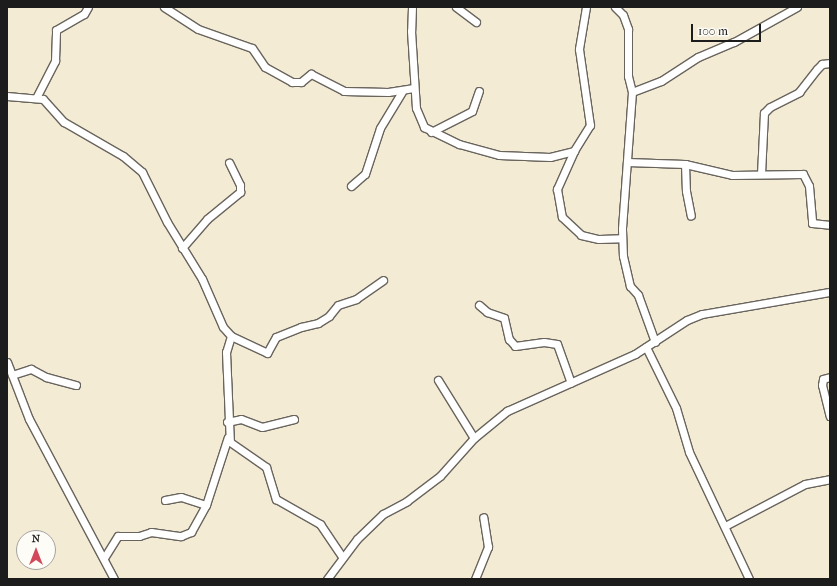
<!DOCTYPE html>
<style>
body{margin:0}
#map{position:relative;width:837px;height:586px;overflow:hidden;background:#f4ebd5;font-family:"IM FELL French Canon",serif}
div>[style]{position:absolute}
.roads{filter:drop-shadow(1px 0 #68645d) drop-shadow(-1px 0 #68645d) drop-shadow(0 1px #68645d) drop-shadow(0 -1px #68645d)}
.minor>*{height:7px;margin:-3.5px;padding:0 3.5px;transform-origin:3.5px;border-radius:3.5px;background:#fff}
span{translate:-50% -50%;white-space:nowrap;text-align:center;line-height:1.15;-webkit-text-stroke:3.5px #fdfcf7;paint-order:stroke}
.frame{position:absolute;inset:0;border:8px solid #1c1c1c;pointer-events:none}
.north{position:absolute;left:16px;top:530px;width:40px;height:40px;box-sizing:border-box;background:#fdfcf7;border:1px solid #a3a29f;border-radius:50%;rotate:0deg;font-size:11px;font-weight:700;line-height:16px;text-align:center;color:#1c1c1c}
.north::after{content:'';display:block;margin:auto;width:14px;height:18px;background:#d1495b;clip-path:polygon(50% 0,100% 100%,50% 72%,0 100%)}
.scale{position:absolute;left:691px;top:24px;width:70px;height:18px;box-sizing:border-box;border:2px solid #1c1c1c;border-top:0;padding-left:5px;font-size:12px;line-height:14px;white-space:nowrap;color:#1c1c1c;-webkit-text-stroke:3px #fdfcf7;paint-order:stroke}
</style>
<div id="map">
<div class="roads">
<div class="minor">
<i style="left:164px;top:7px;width:40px;rotate:32.9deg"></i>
<i style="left:198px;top:29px;width:57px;rotate:19.4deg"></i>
<i style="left:252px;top:48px;width:23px;rotate:56deg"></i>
<i style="left:265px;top:67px;width:31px;rotate:29deg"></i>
<i style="left:292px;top:82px;width:9px"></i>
<i style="left:301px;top:82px;width:13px;rotate:-39deg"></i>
<i style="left:311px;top:74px;width:37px;rotate:27deg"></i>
<i style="left:344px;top:91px;width:44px;rotate:1.3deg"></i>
<i style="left:388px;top:92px;width:26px;rotate:-9deg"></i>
<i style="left:412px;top:7px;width:24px;rotate:92deg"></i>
<i style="left:411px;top:31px;width:77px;rotate:86.3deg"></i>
<i style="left:416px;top:108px;width:21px;rotate:67deg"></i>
<i style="left:424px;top:127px;width:39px;rotate:26deg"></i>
<i style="left:459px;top:144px;width:41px;rotate:15.4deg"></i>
<i style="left:499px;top:155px;width:51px;rotate:2.2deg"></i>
<i style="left:550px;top:157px;width:25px;rotate:-14deg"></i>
<i style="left:456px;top:7px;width:25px;rotate:37deg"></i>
<i style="left:586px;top:7px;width:43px;rotate:99.5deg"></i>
<i style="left:579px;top:49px;width:77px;rotate:81.8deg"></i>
<i style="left:590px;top:125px;width:31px;rotate:122deg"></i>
<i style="left:574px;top:151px;width:42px;rotate:114.1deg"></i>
<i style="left:557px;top:189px;width:28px;rotate:80deg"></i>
<i style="left:562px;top:217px;width:26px;rotate:43deg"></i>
<i style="left:581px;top:235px;width:18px;rotate:13deg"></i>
<i style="left:599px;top:239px;width:23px;rotate:-2deg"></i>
<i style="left:615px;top:7px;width:11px;rotate:45deg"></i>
<i style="left:623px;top:15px;width:15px;rotate:70deg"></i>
<i style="left:628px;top:29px;width:47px;rotate:90deg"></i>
<i style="left:628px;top:76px;width:16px;rotate:76deg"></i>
<i style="left:632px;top:92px;width:137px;rotate:94.2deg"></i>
<i style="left:622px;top:229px;width:27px;rotate:88deg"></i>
<i style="left:623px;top:256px;width:31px;rotate:77deg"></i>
<i style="left:630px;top:286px;width:12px;rotate:48deg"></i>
<i style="left:638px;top:295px;width:50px;rotate:70.1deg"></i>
<i style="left:632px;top:92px;width:31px;rotate:-21deg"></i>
<i style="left:661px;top:81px;width:44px;rotate:-33deg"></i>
<i style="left:698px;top:57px;width:39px;rotate:-23deg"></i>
<i style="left:734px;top:42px;width:72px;rotate:-29.1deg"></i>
<i style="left:7px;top:96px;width:36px;rotate:5deg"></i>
<i style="left:43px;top:99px;width:31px;rotate:48deg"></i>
<i style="left:64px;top:122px;width:68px;rotate:30deg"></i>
<i style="left:123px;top:156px;width:25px;rotate:40deg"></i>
<i style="left:142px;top:172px;width:56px;rotate:63.4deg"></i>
<i style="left:167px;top:222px;width:67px;rotate:58.4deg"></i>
<i style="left:202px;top:279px;width:52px;rotate:66.4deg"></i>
<i style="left:223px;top:327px;width:12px;rotate:48deg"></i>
<i style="left:231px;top:336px;width:17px;rotate:107deg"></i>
<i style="left:226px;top:352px;width:90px;rotate:87.5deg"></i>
<i style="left:230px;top:442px;width:44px;rotate:34.8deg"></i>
<i style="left:266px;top:467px;width:34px;rotate:73deg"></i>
<i style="left:276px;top:499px;width:51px;rotate:29.6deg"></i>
<i style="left:320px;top:524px;width:40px;rotate:56deg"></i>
<i style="left:36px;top:98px;width:42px;rotate:-62.8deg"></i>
<i style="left:55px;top:61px;width:31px;rotate:-88deg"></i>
<i style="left:56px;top:30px;width:32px;rotate:-30deg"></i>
<i style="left:84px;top:14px;width:8px;rotate:-60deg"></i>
<i style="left:431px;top:132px;width:46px;rotate:-27.1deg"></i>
<i style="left:472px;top:111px;width:21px;rotate:-71deg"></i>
<i style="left:627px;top:162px;width:58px;rotate:2deg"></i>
<i style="left:685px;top:164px;width:48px;rotate:13.2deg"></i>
<i style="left:732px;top:175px;width:71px;rotate:-0.8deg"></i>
<i style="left:803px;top:174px;width:13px;rotate:63deg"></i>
<i style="left:809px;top:186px;width:37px;rotate:85deg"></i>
<i style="left:812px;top:223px;width:18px;rotate:6deg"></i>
<i style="left:685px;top:164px;width:27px;rotate:88deg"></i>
<i style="left:686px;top:191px;width:25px;rotate:79deg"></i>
<i style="left:761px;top:174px;width:61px;rotate:-87.2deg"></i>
<i style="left:764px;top:113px;width:8px;rotate:-45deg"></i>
<i style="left:770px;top:107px;width:33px;rotate:-27deg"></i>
<i style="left:799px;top:92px;width:29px;rotate:-52deg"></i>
<i style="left:817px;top:69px;width:7px;rotate:-45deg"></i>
<i style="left:822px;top:64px;width:8px;rotate:-7deg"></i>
<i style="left:351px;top:186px;width:18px;rotate:-41deg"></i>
<i style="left:365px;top:174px;width:48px;rotate:-71.9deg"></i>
<i style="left:380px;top:128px;width:44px;rotate:-58.8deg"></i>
<i style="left:182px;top:248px;width:38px;rotate:-49deg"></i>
<i style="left:207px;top:219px;width:43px;rotate:-39.3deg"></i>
<i style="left:240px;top:192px;width:7px;rotate:-90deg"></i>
<i style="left:240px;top:185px;width:25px;rotate:-116deg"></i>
<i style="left:479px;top:305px;width:11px;rotate:41deg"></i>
<i style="left:487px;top:312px;width:18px;rotate:19deg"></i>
<i style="left:504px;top:318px;width:22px;rotate:77deg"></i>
<i style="left:509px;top:339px;width:9px;rotate:49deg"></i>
<i style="left:515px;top:346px;width:29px;rotate:-8deg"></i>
<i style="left:544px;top:342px;width:13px;rotate:9deg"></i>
<i style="left:557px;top:344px;width:41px;rotate:70.3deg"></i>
<i style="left:231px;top:336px;width:40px;rotate:25deg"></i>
<i style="left:267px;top:353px;width:18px;rotate:-61deg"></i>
<i style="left:276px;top:337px;width:27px;rotate:-22deg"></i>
<i style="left:301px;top:327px;width:17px;rotate:-13deg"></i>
<i style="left:318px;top:323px;width:13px;rotate:-32deg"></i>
<i style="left:329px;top:316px;width:14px;rotate:-51deg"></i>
<i style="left:338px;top:305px;width:19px;rotate:-18deg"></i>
<i style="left:356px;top:299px;width:33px;rotate:-35deg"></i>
<i style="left:646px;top:347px;width:68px;rotate:63.8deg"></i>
<i style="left:676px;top:408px;width:46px;rotate:73.5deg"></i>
<i style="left:689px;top:452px;width:140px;rotate:64.7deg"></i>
<i style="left:7px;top:362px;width:61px;rotate:68.9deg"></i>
<i style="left:29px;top:419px;width:181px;rotate:62deg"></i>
<i style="left:12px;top:375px;width:20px;rotate:-18deg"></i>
<i style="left:31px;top:369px;width:17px;rotate:28deg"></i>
<i style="left:46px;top:377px;width:31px;rotate:15deg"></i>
<i style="left:830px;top:377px;width:7px;rotate:164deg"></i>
<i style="left:823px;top:379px;width:6px;rotate:99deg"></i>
<i style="left:822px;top:385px;width:32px;rotate:76deg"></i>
<i style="left:438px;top:380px;width:68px;rotate:58.2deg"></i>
<i style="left:227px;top:422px;width:14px;rotate:-12deg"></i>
<i style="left:241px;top:419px;width:22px;rotate:21deg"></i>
<i style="left:262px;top:427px;width:33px;rotate:-14deg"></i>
<i style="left:165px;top:500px;width:16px;rotate:-11deg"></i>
<i style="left:181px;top:497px;width:26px;rotate:18deg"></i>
<i style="left:725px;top:526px;width:90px;rotate:-27.7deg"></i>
<i style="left:805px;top:484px;width:25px;rotate:-11deg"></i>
<i style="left:104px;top:558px;width:26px;rotate:-58deg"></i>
<i style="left:118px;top:536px;width:21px"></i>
<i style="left:139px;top:536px;width:13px;rotate:-18deg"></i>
<i style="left:151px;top:532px;width:30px;rotate:8deg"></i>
<i style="left:181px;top:536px;width:11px;rotate:-22deg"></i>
<i style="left:191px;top:532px;width:31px;rotate:-61deg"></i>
<i style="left:206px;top:505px;width:71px;rotate:-72.1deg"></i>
<i style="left:327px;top:579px;width:50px;rotate:-53.1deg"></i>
<i style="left:357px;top:539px;width:36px;rotate:-44deg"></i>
<i style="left:383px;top:514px;width:27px;rotate:-28deg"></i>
<i style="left:407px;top:501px;width:41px;rotate:-37.1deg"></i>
<i style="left:440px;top:476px;width:51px;rotate:-48.2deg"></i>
<i style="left:474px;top:438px;width:43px;rotate:-39.3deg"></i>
<i style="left:507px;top:411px;width:140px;rotate:-24deg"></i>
<i style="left:635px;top:354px;width:62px;rotate:-33.2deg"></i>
<i style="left:687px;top:320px;width:16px;rotate:-22deg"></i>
<i style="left:702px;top:314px;width:130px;rotate:-9.8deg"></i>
<i style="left:475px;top:579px;width:35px;rotate:-68deg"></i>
<i style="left:488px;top:547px;width:30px;rotate:-99deg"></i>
</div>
</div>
<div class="frame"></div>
<div class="north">N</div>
<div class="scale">100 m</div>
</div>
